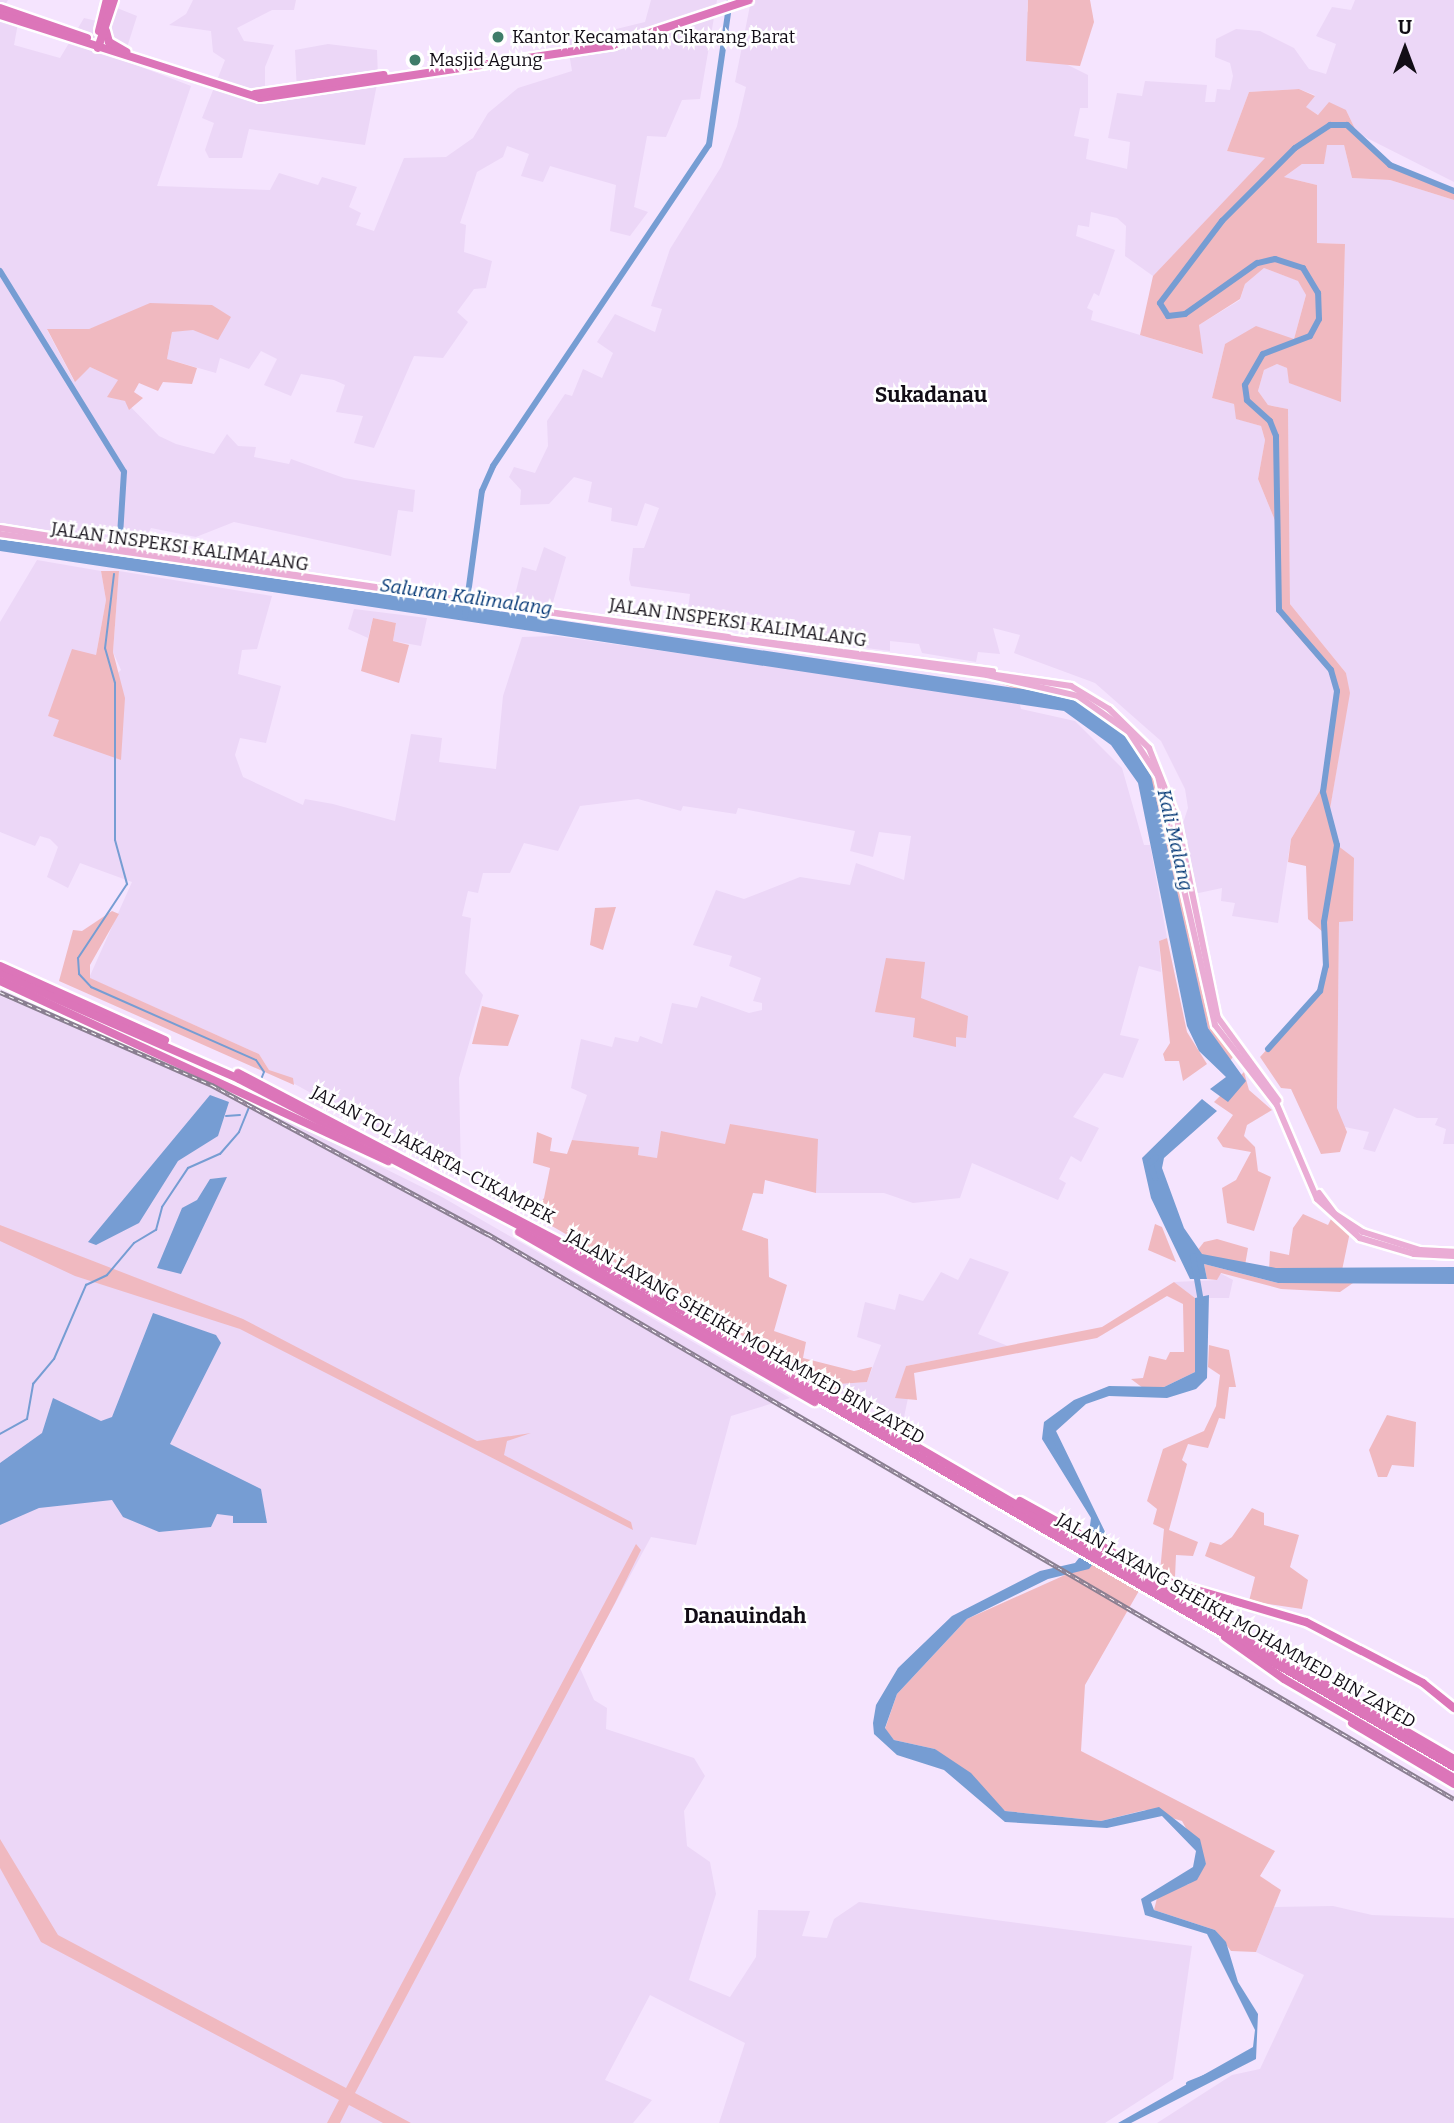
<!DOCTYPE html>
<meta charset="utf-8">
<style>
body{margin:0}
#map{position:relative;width:1454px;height:2123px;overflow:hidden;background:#f5e4fe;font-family:Bitter,serif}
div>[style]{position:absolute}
.built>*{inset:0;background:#ecd7f7}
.green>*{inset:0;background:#f0b9c0}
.water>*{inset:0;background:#769dd3}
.stream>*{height:2px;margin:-1px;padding:0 1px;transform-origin:1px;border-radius:1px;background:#769dd3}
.river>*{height:6px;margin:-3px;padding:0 3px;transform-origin:3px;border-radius:3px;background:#769dd3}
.roads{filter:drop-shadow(2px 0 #fff) drop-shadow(-2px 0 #fff) drop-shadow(0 2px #fff) drop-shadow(0 -2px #fff)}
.primary>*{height:6px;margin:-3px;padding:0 3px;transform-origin:3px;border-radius:3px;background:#eaacd5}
.highway>*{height:8px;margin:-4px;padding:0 4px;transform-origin:4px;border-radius:4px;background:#dc75b9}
.rail>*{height:4.5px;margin-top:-2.25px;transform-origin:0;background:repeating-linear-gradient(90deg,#fff 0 5px,#8a7f91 0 10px);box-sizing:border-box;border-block:2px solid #8a7f91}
.dots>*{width:19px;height:19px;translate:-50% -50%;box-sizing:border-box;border:4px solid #fff;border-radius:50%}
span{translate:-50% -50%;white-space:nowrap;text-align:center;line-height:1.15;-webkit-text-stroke:5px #fff;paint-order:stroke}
.poi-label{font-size:18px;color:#120d16}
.left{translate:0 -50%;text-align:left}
.street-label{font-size:18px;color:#120d16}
.water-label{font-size:19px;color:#003574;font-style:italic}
.quarter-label{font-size:21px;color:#120d16;font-weight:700}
.north{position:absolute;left:1370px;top:14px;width:70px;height:70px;-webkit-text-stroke:5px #fff;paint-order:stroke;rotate:0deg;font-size:19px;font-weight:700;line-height:28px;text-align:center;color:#120d16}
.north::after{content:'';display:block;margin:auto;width:24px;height:32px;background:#120d16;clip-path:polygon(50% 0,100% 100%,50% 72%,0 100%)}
</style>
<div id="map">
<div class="built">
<i style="clip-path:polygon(0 0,8px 0,0 15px,18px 23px,14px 45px,60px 58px,84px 18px,101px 22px,107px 4px,137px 16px,123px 60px,191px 86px,157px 186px,270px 190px,279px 173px,318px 185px,322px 177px,357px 187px,349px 207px,361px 213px,356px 225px,374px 231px,404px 158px,446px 157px,473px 138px,488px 113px,518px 88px,572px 71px,567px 41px,645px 22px,651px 0,717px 0,700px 99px,682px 100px,666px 137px,647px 136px,634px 207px,648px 212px,630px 236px,610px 231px,616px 185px,550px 166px,543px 182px,521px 176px,529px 154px,507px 146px,503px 157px,477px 172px,460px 223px,466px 225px,464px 252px,492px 261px,486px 288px,474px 289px,457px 312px,468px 322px,443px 358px,414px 356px,374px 448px,354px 443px,363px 416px,336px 412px,345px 385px,334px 380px,301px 374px,291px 396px,264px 385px,277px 359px,261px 351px,249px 369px,220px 358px,216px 373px,167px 359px,172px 332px,231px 317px,140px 312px,89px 329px,47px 330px,74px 381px,90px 367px,119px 380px,108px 396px,125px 401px,159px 436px,176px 444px,214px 454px,227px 434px,238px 446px,256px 447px,254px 457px,289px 464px,291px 459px,344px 478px,415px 490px,413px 512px,398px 510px,391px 556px,234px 522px,196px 537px,151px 528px,142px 545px,0 525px)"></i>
<i style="clip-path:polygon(193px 0,296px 0,294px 10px,272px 10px,237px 28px,244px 41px,274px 45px,265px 67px,265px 96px,297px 93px,295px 50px,328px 44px,377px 50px,378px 79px,365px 145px,249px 129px,242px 158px,209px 158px,205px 150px,214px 123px,202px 118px,225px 60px,213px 52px,211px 31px,169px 25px,186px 14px)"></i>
<i style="clip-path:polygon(751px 0,1028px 0,1027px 11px,1062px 62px,1088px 75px,1088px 108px,1080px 108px,1074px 136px,1089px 139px,1086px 159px,1127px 169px,1130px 142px,1108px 138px,1117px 93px,1142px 96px,1145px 81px,1207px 85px,1205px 102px,1215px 102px,1217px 89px,1230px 90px,1233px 76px,1230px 63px,1215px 57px,1216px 39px,1236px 29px,1260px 31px,1294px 48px,1309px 69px,1326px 74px,1336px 44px,1316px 36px,1332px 7px,1351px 10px,1355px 0,1454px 0,1454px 182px,1357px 133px,1346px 110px,1319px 115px,1305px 107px,1315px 95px,1299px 89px,1249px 92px,1227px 151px,1266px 158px,1153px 276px,1125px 256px,1126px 226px,1117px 218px,1091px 212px,1089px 227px,1078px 225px,1076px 236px,1115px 250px,1099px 296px,1094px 293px,1087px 308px,1093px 311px,1091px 320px,1202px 354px,1199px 325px,1240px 300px,1245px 284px,1264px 268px,1299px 281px,1306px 295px,1294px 339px,1225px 344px,1212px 398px,1234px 404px,1237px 419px,1261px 426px,1265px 440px,1258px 479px,1276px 523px,1277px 603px,1285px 622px,1336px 679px,1324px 784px,1291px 839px,1278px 923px,1232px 916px,1235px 903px,1221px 901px,1222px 888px,1194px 894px,1180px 832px,1188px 808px,1185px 789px,1161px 741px,1095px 683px,1014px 653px,1020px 635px,993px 628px,1000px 654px,978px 652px,976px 662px,922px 653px,919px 644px,890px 641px,890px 651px,686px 625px,690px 594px,631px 586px,629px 579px,633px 548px,644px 548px,659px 508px,645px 503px,637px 526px,611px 521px,612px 508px,588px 502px,592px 482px,574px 477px,549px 504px,520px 505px,521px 490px,509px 477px,514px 467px,535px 473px,548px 446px,547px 421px,565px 394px,572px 396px,583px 369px,602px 378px,613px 353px,597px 342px,615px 314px,655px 332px,662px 309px,651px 306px,670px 249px,721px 167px,737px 126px,746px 87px,735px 82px)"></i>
<i style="clip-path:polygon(1326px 145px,1344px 145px,1352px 178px,1390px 180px,1454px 200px,1454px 1144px,1443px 1144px,1446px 1129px,1435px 1125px,1438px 1118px,1417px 1118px,1394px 1108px,1375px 1152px,1363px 1149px,1369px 1132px,1340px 1126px,1337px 1108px,1339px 921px,1353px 921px,1354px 859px,1337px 845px,1330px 809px,1349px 693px,1346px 673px,1290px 604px,1288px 409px,1268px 405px,1258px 391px,1264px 370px,1277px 364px,1287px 368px,1290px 383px,1341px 401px,1345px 244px,1317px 243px,1317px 185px,1284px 177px,1302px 164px,1324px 164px)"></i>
<i style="clip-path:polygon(544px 547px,566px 557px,551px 609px,513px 603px,522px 567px,536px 571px)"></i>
<i style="clip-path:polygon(37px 560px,101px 571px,106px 600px,96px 655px,53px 737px,121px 670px,113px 652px,119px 571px,272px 596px,257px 649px,242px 650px,238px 674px,281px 686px,266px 743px,240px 738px,235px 755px,243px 777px,303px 805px,305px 799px,333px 804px,395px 821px,411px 734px,442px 738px,439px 762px,496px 769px,503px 696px,522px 637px,556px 636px,1019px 701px,1021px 709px,1075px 721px,1122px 768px,1144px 845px,1150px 845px,1167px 938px,1159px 941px,1161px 972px,1139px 966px,1120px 1035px,1139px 1039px,1123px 1078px,1104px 1073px,1073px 1117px,1099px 1128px,1081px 1162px,1071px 1156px,1059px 1179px,1066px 1183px,1058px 1200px,972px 1163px,960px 1198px,913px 1203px,884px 1193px,816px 1193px,813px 1182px,731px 1124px,725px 1144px,657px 1158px,638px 1155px,639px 1147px,572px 1140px,587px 1095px,571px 1088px,581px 1039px,612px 1047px,615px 1037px,638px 1042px,640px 1036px,662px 1044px,672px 1003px,697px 1008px,701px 996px,749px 1013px,762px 1010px,762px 1003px,753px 1001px,761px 978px,729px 966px,732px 956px,693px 945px,716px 890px,744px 899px,800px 877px,850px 885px,856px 863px,904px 880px,911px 836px,879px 832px,873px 857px,850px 851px,855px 831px,738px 808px,736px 814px,683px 806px,681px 811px,638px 799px,580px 806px,558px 851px,524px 843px,510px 873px,483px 873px,478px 893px,468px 891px,462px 916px,471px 918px,465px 973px,483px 995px,459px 1078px,461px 1175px,269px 1070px,259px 1054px,89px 978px,132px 882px,80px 863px,68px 888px,47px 877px,58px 847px,50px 839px,40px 836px,35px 846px,0 832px,0 622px)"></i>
<i style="clip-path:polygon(354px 609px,427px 618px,421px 646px,393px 641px,396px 623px,373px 618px,368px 638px,348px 629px)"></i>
<i style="clip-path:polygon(0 996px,202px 1078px,442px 1197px,790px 1398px,731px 1416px,696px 1545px,651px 1537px,580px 1668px,594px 1700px,607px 1708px,606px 1729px,694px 1758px,705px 1776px,684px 1811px,687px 1846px,710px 1862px,716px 1894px,689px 1980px,730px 1997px,756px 1957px,758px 1910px,810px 1911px,802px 1936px,827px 1938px,834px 1919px,859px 1902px,1192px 1946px,1173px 2079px,1105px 2123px,719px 2123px,745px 2043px,650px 1995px,605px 2080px,652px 2100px,633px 2123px,0 2123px)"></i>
<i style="clip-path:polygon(970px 1258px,1009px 1272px,978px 1334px,1008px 1346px,906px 1366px,896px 1398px,908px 1398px,903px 1422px,838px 1391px,839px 1384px,867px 1382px,881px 1345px,857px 1337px,865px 1302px,895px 1310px,899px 1294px,923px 1301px,941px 1272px,958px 1280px)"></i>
<i style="clip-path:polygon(1220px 1273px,1233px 1280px,1229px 1298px,1195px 1298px,1174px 1282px,1217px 1280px)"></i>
<i style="clip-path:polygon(1333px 1906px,1372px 1915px,1454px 1918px,1454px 2123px,1157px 2123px,1232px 2075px,1260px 2069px,1304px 1975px,1256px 1952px,1274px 1907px)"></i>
</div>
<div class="green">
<i style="clip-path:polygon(1028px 0,1090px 0,1094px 22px,1080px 66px,1026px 61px)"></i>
<i style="clip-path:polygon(1299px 89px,1315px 96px,1306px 107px,1318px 115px,1329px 102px,1346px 110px,1357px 133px,1390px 165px,1454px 192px,1454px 200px,1390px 180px,1352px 178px,1344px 145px,1327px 145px,1324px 164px,1302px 164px,1284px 177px,1317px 185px,1317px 243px,1345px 244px,1341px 402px,1289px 383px,1287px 368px,1277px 364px,1264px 370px,1258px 391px,1268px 405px,1288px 409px,1290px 604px,1346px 673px,1350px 693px,1330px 809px,1337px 845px,1354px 858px,1353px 921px,1339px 922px,1337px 1108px,1347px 1132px,1340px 1152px,1321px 1154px,1291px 1089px,1281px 1088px,1260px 1057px,1320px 991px,1326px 966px,1324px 933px,1308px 919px,1306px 866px,1288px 862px,1291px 839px,1324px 784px,1336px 679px,1285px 622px,1277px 603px,1276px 523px,1258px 479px,1265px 440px,1261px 426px,1236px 419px,1234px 404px,1212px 398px,1225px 344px,1256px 326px,1294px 339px,1306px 295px,1298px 281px,1264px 268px,1245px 284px,1240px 299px,1199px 325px,1203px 354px,1140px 335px,1153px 276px,1265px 158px,1227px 151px,1249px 92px)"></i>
<i style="clip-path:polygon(150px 303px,212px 305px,231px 317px,218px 340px,193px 330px,172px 332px,167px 359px,197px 368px,192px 384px,163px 382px,158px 391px,139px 383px,134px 392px,143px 398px,129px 410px,125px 401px,107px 397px,118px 380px,90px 367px,75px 382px,47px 329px,89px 329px)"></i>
<i style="clip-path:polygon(101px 571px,119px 571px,113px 652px,125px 698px,121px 760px,53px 736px,59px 720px,48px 716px,72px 649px,96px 655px,106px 600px)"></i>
<i style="clip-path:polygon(481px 606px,1025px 675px,1071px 686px,1109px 709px,1163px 774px,1218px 1018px,1277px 1098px,1307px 1170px,1279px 1108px,1235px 1054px,1230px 1061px,1208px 1028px,1138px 751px,1111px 723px,994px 681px)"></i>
<i style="clip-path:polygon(373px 618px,396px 623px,393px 641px,409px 645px,399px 683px,361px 671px)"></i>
<i style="clip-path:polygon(616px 907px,603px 950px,590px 945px,595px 908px)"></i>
<i style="clip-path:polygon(112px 911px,119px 914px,90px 965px,90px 978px,259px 1054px,269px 1070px,293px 1078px,294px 1085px,59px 981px,73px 930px,82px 931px)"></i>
<i style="clip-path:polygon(1167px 938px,1187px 1032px,1207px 1064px,1183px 1081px,1179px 1061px,1165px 1061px,1163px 1054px,1170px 1043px,1159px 941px)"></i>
<i style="clip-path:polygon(886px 958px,925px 962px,921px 998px,968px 1016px,966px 1038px,956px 1037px,956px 1047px,913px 1037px,915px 1018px,875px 1012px)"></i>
<i style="clip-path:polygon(482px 1006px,519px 1015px,508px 1046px,472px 1044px)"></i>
<i style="clip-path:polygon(1244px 1072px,1249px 1090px,1272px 1110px,1247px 1125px,1244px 1136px,1255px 1147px,1258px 1171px,1271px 1177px,1254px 1231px,1227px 1223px,1222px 1188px,1236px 1180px,1251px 1152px,1223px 1147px,1217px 1138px,1233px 1115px,1214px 1102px)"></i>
<i style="clip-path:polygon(730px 1124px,818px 1139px,816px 1193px,765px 1180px,763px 1194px,753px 1193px,742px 1230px,768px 1239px,769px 1277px,787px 1285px,774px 1331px,806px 1342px,803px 1358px,854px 1371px,872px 1367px,867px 1382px,839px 1384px,838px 1391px,531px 1214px,544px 1198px,550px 1168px,533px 1163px,537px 1132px,552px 1138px,550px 1151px,567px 1154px,572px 1140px,639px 1147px,638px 1155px,657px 1158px,661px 1131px,725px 1144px)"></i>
<i style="clip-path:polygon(1303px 1214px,1328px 1225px,1332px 1217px,1350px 1232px,1341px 1275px,1269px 1271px,1270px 1251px,1289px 1255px,1293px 1228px)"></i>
<i style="clip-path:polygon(1155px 1224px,1162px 1227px,1176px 1262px,1148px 1250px)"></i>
<i style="clip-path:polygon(0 1225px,243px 1319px,477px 1441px,531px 1433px,507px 1441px,504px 1455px,631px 1522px,633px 1530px,240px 1329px,75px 1276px,0 1241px)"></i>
<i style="clip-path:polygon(1217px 1239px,1248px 1248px,1244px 1271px,1193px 1256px,1204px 1242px)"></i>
<i style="clip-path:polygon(1204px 1264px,1278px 1283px,1353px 1283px,1340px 1292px,1281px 1289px,1221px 1273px,1217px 1280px,1207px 1279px)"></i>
<i style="clip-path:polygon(1174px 1282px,1195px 1298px,1198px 1359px,1195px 1372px,1164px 1387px,1143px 1388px,1131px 1379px,1143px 1378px,1149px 1356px,1166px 1360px,1170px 1352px,1184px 1352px,1183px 1304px,1167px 1296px,1097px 1338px,914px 1373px,917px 1400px,895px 1398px,906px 1366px,1102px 1327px)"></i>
<i style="clip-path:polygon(1209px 1345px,1229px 1350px,1236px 1387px,1229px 1387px,1225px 1419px,1219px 1418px,1208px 1448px,1188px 1444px,1182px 1460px,1187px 1464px,1169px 1530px,1198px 1542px,1193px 1556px,1176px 1555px,1175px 1577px,1160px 1572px,1164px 1529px,1153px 1524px,1157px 1509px,1147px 1501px,1163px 1449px,1204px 1431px,1216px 1406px,1220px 1375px,1208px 1367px)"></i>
<i style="clip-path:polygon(1387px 1415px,1416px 1422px,1414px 1467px,1392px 1465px,1387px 1477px,1378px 1477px,1369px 1450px)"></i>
<i style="clip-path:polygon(1252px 1508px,1264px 1513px,1264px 1525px,1299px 1535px,1290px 1567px,1308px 1580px,1302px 1609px,1249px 1601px,1255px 1577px,1205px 1556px,1210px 1542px,1221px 1545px,1232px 1537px)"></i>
<i style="clip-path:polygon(636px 1544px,641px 1550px,615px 1603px,355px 2093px,411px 2123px,383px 2123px,349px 2105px,340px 2123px,327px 2123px,339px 2100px,41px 1942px,0 1868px,0 1839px,58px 1935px,346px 2088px)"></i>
<i style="clip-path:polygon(1094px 1562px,1140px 1589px,1085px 1685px,1081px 1751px,1275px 1851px,1260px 1876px,1281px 1890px,1256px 1952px,1231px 1951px,1215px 1930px,1154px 1910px,1158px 1894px,1189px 1884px,1206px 1864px,1182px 1821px,1145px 1810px,1101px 1821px,1005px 1811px,935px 1749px,894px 1740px,885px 1729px,897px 1694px,967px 1619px)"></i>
</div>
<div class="water">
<i style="clip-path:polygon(0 537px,1069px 696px,1126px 736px,1151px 776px,1208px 1028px,1246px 1081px,1228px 1102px,1210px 1089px,1226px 1077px,1199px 1051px,1187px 1026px,1138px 783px,1111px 745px,1064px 711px,0 551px)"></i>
<i style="clip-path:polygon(210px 1095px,229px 1102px,218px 1136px,178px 1161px,139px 1223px,96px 1245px,88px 1242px)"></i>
<i style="clip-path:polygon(1202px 1099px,1217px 1111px,1164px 1158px,1162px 1168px,1184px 1228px,1202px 1254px,1276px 1268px,1454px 1267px,1454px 1284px,1278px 1283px,1204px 1264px,1207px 1279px,1190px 1279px,1151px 1198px,1142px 1158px)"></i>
<i style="clip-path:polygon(227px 1177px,181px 1274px,157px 1268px,182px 1208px,197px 1200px,210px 1179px)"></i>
<i style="clip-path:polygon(1209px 1295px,1207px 1378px,1196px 1389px,1167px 1398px,1109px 1396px,1086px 1404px,1056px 1431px,1110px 1542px,1089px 1569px,1048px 1579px,967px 1619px,897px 1694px,885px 1728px,894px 1740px,935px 1749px,971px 1773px,1005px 1811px,1101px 1821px,1159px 1807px,1200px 1839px,1206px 1864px,1197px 1880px,1151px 1902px,1154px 1910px,1215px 1930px,1226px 1942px,1238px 1982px,1258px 2014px,1256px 2059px,1131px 2123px,1118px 2123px,1253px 2047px,1255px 2030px,1207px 1934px,1145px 1915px,1141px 1899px,1193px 1867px,1196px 1851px,1162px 1816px,1107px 1828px,1005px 1822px,944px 1770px,897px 1755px,874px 1734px,873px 1723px,876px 1705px,898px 1668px,952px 1616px,1040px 1571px,1075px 1563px,1095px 1538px,1089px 1533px,1091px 1518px,1042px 1439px,1044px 1422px,1074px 1400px,1109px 1386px,1164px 1387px,1195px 1372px,1195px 1298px)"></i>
<i style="clip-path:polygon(153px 1313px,216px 1335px,221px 1343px,170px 1444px,261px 1489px,267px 1523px,233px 1523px,233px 1516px,217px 1514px,211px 1527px,159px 1532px,123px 1517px,112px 1500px,39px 1508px,0 1525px,0 1463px,42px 1433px,53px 1398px,101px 1421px,112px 1417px)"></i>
</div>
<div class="stream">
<i style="left:119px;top:543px;width:7px;rotate:-82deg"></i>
<i style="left:114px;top:574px;width:75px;rotate:96.9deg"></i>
<i style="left:105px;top:648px;width:36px;rotate:74deg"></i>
<i style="left:115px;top:683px;width:157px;rotate:90deg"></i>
<i style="left:115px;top:840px;width:46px;rotate:74.7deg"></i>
<i style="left:127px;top:884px;width:89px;rotate:123.5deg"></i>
<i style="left:78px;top:958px;width:16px;rotate:86deg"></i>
<i style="left:79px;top:974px;width:18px;rotate:47deg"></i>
<i style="left:91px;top:987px;width:180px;rotate:23.9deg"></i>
<i style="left:256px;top:1060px;width:14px;rotate:56deg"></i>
<i style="left:264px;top:1072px;width:11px;rotate:112deg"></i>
<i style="left:226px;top:1116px;width:14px;rotate:-4deg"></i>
<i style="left:0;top:1434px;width:31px;rotate:-29deg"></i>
<i style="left:27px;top:1419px;width:36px;rotate:-80deg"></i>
<i style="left:33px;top:1384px;width:33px;rotate:-50deg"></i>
<i style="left:54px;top:1359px;width:81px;rotate:-66.6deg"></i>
<i style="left:86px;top:1285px;width:23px;rotate:-25deg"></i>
<i style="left:107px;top:1275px;width:42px;rotate:-49.8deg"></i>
<i style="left:134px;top:1243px;width:26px;rotate:-31deg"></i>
<i style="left:156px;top:1230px;width:24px;rotate:-75deg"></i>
<i style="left:162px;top:1207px;width:47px;rotate:-56.3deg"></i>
<i style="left:188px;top:1168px;width:35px;rotate:-24deg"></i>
<i style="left:220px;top:1154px;width:29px;rotate:-49deg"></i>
<i style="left:239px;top:1132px;width:31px;rotate:-68deg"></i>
</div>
<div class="river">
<i style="left:0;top:271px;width:236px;rotate:58.3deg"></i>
<i style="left:124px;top:472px;width:64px;rotate:93.6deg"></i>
<i style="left:465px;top:616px;width:126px;rotate:-82.3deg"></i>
<i style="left:482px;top:491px;width:27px;rotate:-66deg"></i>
<i style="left:493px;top:466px;width:387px;rotate:-56.1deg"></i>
<i style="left:709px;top:145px;width:147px;rotate:-81.8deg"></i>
<i style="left:1268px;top:1049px;width:78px;rotate:-48.1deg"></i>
<i style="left:1320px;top:991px;width:26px;rotate:-77deg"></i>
<i style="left:1326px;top:966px;width:44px;rotate:-92.6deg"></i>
<i style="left:1324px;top:922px;width:78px;rotate:-80.4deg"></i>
<i style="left:1337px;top:845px;width:55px;rotate:-104.8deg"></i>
<i style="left:1323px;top:792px;width:102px;rotate:-82.1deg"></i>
<i style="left:1337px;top:691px;width:22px;rotate:-106deg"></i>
<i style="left:1331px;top:670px;width:79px;rotate:-130.9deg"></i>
<i style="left:1279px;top:610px;width:174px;rotate:-91deg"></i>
<i style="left:1276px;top:436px;width:16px;rotate:-112deg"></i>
<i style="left:1270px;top:421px;width:31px;rotate:-138deg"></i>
<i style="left:1247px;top:400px;width:15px;rotate:-98deg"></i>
<i style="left:1245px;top:385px;width:36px;rotate:-60deg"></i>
<i style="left:1263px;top:354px;width:50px;rotate:-21deg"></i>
<i style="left:1310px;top:336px;width:19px;rotate:-62deg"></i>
<i style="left:1319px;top:319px;width:26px;rotate:-92deg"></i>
<i style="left:1318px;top:293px;width:29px;rotate:-121deg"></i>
<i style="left:1303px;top:268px;width:29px;rotate:-162deg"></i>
<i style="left:1275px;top:259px;width:18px;rotate:167deg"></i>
<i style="left:1257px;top:263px;width:88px;rotate:144.7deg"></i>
<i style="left:1185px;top:314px;width:17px;rotate:173deg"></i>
<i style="left:1168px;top:316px;width:15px;rotate:-122deg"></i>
<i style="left:1160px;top:303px;width:103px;rotate:-52.9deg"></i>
<i style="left:1222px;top:221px;width:103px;rotate:-45deg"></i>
<i style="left:1295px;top:148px;width:42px;rotate:-33.3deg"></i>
<i style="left:1330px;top:125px;width:17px"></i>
<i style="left:1347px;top:125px;width:59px;rotate:42.9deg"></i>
<i style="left:1390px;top:165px;width:69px;rotate:22.1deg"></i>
<i style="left:1155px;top:1178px;width:16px;rotate:-108deg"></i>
<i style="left:1150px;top:1163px;width:8px;rotate:-45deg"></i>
<i style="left:1193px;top:1256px;width:47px;rotate:80.1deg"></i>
<i style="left:1049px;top:1440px;width:48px;rotate:60.3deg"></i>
<i style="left:1189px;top:2084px;width:48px;rotate:-21.8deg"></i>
</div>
<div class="roads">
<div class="primary">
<i style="left:0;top:528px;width:145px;rotate:9.1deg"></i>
<i style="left:0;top:534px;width:997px;rotate:8.13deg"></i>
<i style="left:987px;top:675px;width:93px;rotate:13deg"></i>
<i style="left:1078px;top:696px;width:62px;rotate:35.2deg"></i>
<i style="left:1129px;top:732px;width:53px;rotate:56.6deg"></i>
<i style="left:1158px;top:776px;width:255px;rotate:77.1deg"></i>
<i style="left:1215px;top:1025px;width:101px;rotate:52.2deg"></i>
<i style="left:1277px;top:1105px;width:102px;rotate:66.9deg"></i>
<i style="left:1317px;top:1199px;width:58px;rotate:42.2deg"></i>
<i style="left:1360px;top:1238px;width:56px;rotate:16.5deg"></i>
<i style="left:1414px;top:1254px;width:40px;rotate:2.9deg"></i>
<i style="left:209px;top:562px;width:231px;rotate:8.5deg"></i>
<i style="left:477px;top:602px;width:254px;rotate:7.9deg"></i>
<i style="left:750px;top:640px;width:245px;rotate:7.3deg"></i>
<i style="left:989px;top:674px;width:83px;rotate:8.3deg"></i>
<i style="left:1071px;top:686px;width:44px;rotate:31.2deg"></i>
<i style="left:1109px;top:709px;width:56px;rotate:44.3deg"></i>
<i style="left:1149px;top:748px;width:76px;rotate:68.5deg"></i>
<i style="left:1177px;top:819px;width:203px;rotate:78.4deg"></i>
<i style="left:1218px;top:1018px;width:102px;rotate:53.8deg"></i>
<i style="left:1319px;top:1193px;width:26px;rotate:53deg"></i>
<i style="left:1335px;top:1214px;width:33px;rotate:33deg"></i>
<i style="left:1363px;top:1232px;width:60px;rotate:17.5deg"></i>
<i style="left:1420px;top:1250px;width:34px;rotate:3deg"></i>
</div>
<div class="highway">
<i style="left:0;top:8px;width:92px;rotate:19deg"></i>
<i style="left:0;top:15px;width:273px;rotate:17.7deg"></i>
<i style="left:260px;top:98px;width:357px;rotate:-8.5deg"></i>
<i style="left:613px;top:45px;width:143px;rotate:-18.3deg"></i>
<i style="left:99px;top:31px;width:32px;rotate:-76deg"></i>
<i style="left:106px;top:31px;width:11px;rotate:75deg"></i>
<i style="left:109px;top:42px;width:20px;rotate:30deg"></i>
<i style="left:98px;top:48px;width:51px;rotate:-71.6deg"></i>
<i style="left:255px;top:94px;width:130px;rotate:-8.4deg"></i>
<i style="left:0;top:966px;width:181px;rotate:24.2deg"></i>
<i style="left:0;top:974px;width:261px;rotate:23.7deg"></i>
<i style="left:239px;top:1079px;width:332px;rotate:27.6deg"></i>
<i style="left:533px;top:1233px;width:1065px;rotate:30.11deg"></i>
<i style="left:0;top:981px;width:428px;rotate:24.9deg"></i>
<i style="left:238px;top:1073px;width:413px;rotate:27.7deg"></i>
<i style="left:604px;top:1265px;width:983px;rotate:30.16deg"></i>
<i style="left:519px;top:1232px;width:341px;rotate:29.9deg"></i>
<i style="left:1020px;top:1501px;width:163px;rotate:28.9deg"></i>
<i style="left:1163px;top:1580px;width:149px;rotate:16.4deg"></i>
<i style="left:1306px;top:1622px;width:132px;rotate:27.5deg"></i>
<i style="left:1423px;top:1683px;width:40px;rotate:39deg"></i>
<i style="left:1225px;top:1637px;width:72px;rotate:35.4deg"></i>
<i style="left:1284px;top:1679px;width:197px;rotate:30.2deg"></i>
<i style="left:1352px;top:1723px;width:119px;rotate:30.9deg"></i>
</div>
</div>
<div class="rail">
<i style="left:0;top:992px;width:232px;rotate:23.7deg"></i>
<i style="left:212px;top:1085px;width:314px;rotate:28.4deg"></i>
<i style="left:488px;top:1234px;width:1119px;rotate:30.32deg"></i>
</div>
<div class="dots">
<i style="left:498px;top:37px;background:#3f7d69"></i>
<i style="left:415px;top:60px;background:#3f7d69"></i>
</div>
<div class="poi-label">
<span class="left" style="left:512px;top:37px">Kantor Kecamatan Cikarang Barat</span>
<span class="left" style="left:429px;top:60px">Masjid Agung</span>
</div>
<div class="street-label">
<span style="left:180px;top:547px;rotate:8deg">JALAN INSPEKSI KALIMALANG</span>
<span style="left:738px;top:623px;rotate:8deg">JALAN INSPEKSI KALIMALANG</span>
<span style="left:433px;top:1155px;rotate:28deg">JALAN TOL JAKARTA–CIKAMPEK</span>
<span style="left:745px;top:1337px;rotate:30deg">JALAN LAYANG SHEIKH MOHAMMED BIN ZAYED</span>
<span style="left:1236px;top:1621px;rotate:30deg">JALAN LAYANG SHEIKH MOHAMMED BIN ZAYED</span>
</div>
<div class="water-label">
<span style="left:466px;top:597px;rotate:8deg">Saluran Kalimalang</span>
<span style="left:1175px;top:840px;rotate:77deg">Kali Malang</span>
</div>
<div class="quarter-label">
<span style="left:931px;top:395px">Sukadanau</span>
<span style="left:745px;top:1616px">Danauindah</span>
</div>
<div class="north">U</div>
</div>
